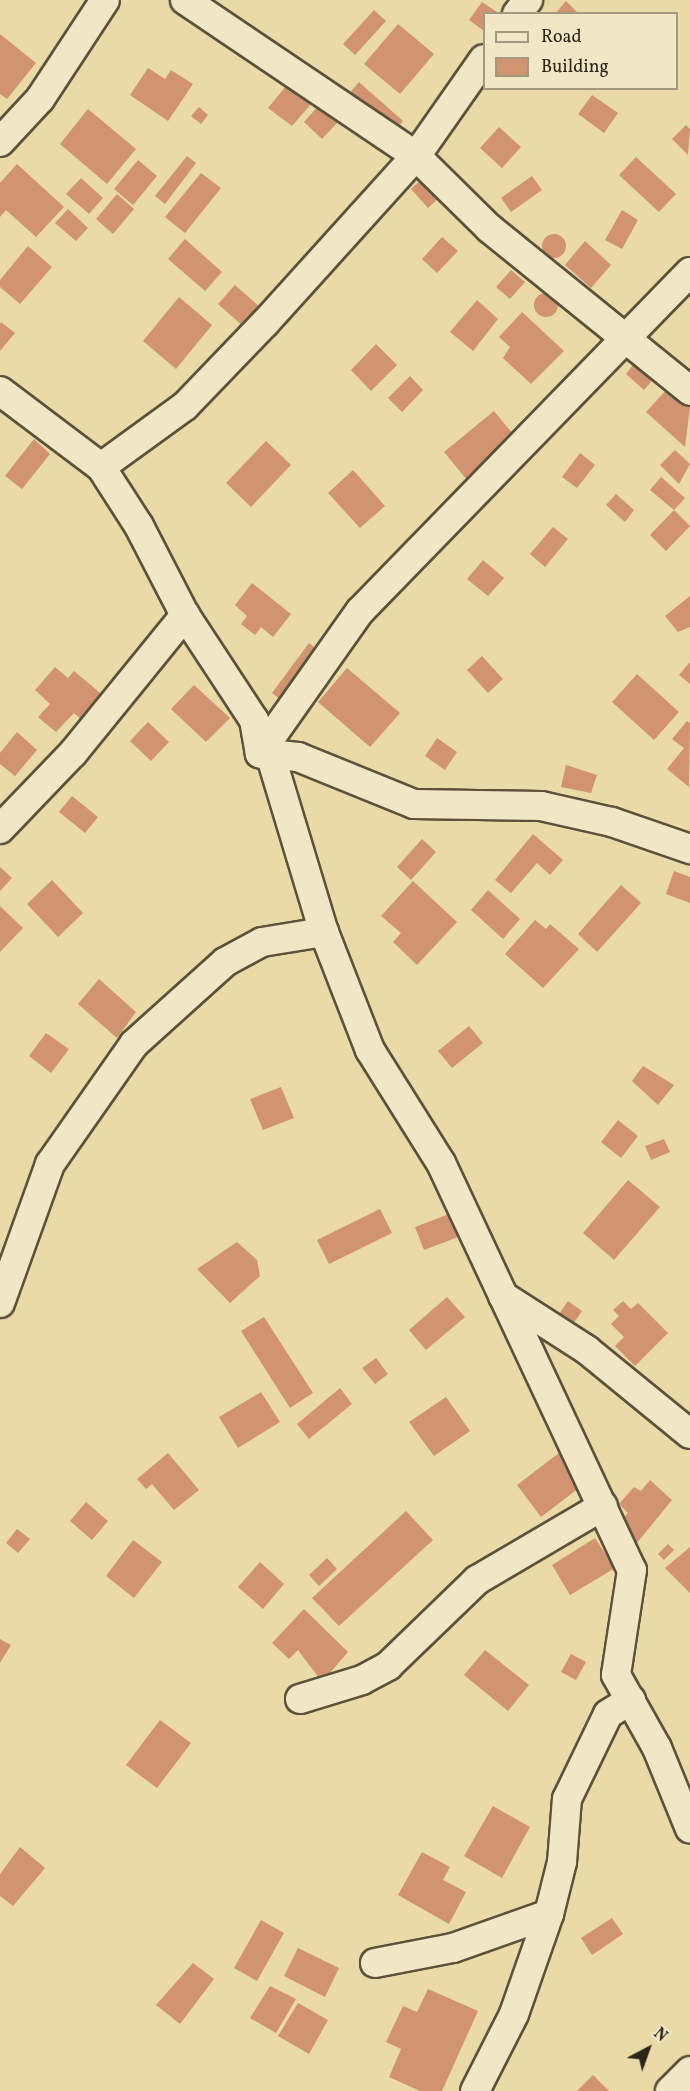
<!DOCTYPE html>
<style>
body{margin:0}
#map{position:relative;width:690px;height:2091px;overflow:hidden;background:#e9daa8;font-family:Vollkorn,serif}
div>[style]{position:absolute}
.building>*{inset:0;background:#d29370}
.round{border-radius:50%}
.roads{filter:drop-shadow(2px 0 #5c523c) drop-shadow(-2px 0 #5c523c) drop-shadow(0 2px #5c523c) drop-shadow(0 -2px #5c523c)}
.street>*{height:28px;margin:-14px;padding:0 14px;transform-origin:14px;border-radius:14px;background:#f1e7c6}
span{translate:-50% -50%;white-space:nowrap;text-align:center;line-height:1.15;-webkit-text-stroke:4.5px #f1e7c6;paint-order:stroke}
.legend{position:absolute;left:483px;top:12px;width:195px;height:78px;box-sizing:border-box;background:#f1e7c6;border:2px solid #a39980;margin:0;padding:8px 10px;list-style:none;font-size:18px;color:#2d2418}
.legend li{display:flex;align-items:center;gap:12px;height:30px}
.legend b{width:30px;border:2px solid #a39980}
.north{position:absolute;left:618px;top:2019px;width:60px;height:60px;-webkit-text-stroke:4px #f1e7c6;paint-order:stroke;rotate:41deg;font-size:16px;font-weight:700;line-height:24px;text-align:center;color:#2d2418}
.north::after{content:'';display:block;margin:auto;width:21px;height:27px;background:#2d2418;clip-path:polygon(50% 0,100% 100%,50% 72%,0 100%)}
</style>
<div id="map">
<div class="building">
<i style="clip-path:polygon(566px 1px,579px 14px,555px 14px)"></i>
<i style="clip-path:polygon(482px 2px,500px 14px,484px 14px,484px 31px,469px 20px)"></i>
<i style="clip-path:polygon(374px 10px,386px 21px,355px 55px,343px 44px)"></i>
<i style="clip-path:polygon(398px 24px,434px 54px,400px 94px,364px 64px)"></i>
<i style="clip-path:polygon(0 34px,36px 63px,7px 99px,0 94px)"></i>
<i style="clip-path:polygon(148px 68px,165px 79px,171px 70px,193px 84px,168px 121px,130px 95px)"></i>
<i style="clip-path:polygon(359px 82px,403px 121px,392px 135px,347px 96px)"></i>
<i style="clip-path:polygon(287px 85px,311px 104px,292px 126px,268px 108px)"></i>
<i style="clip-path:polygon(592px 95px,618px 113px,604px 133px,578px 114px)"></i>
<i style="clip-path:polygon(320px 104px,339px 121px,322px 139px,304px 122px)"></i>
<i style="clip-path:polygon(199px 107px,208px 115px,201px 124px,191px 116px)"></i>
<i style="clip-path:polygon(88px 109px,136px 149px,107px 184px,60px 144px)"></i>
<i style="clip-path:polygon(686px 125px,690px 129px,688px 155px,672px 139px)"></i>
<i style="clip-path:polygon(499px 127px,521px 147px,502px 168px,480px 148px)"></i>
<i style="clip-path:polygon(187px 156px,196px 163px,165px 204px,155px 196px)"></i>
<i style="clip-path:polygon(636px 157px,676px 194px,659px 212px,619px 175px)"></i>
<i style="clip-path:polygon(138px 160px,157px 176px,133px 205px,114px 189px)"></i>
<i style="clip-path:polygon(17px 164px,64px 207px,36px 237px,6px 210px,0 217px,0 183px)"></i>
<i style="clip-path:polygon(201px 173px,221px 188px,185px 233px,165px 217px)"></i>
<i style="clip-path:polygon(426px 175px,444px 193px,428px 208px,411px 189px)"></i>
<i style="clip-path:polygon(532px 176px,542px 190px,511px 212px,501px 198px)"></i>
<i style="clip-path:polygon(81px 178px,103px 198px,89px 214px,66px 194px)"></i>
<i style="clip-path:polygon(117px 194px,134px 209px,113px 234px,96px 219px)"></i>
<i style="clip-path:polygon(68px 209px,88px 228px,76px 241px,55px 223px)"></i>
<i style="clip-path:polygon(622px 210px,638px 220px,622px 249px,605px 240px)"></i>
<i class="round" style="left:542px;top:234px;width:24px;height:24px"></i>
<i style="clip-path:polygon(442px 237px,458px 251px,437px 273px,422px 259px)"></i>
<i style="clip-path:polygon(185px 239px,222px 272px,205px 291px,168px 259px)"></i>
<i style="clip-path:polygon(585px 241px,611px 265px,591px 288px,565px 265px)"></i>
<i style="clip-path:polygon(28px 246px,52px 267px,20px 304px,0 287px,0 280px)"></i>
<i style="clip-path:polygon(511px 270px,525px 282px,510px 299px,496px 287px)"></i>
<i style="clip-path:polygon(235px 285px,261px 308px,244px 327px,218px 304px)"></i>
<i class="round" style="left:534px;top:293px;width:24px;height:24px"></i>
<i style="clip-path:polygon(179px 297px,212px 325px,176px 369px,143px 341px)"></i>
<i style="clip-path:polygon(477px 300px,498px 319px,473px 351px,450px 332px)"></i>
<i style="clip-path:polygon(522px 312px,564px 351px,531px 384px,503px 358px,510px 347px,499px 337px)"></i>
<i style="clip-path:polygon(1px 322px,15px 333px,0 351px,0 324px)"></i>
<i style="clip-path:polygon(376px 344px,397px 365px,371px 391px,351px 370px)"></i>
<i style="clip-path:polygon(637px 360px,656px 376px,644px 390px,626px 374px)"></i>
<i style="clip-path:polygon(410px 376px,423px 390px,402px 412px,388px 398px)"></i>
<i style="clip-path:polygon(669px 387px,690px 407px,685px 447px,646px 412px)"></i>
<i style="clip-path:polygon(494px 411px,522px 445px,472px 486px,444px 452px)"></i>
<i style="clip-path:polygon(34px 439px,50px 454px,22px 489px,5px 476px)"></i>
<i style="clip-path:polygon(266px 441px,291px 465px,251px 507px,226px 483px)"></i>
<i style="clip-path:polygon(675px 450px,690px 464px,679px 484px,660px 465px)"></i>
<i style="clip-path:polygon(580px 453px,595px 465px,577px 488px,562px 477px)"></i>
<i style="clip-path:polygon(353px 470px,385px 506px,360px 528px,328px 493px)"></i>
<i style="clip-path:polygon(661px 477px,685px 498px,674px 510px,650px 490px)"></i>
<i style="clip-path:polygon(616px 494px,634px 510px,625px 522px,606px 505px)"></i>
<i style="clip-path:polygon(674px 510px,690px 526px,666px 551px,650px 535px)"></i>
<i style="clip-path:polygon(553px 527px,568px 539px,545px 567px,530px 554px)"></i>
<i style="clip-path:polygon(483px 560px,504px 578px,488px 596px,467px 579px)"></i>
<i style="clip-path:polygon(252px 583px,291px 614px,273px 637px,261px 627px,255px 635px,241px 624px,247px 616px,235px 605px)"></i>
<i style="clip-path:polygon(690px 596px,690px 627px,678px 632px,665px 616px)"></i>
<i style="clip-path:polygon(309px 643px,324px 655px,287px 704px,272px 693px)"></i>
<i style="clip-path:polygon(482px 656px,503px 679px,488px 693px,467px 670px)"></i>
<i style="clip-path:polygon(690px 662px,690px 684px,679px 675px)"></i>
<i style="clip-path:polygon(55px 667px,68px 678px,74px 671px,105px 697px,84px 722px,74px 713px,56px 732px,38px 717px,50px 704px,35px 690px)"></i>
<i style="clip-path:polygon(347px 668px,400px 713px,370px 747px,318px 702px)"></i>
<i style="clip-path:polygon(637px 674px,679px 712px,654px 740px,612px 702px)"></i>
<i style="clip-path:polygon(194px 685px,230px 718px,206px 742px,171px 709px)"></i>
<i style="clip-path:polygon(687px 721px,690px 723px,689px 787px,667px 769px,684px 748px,672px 739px)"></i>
<i style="clip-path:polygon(148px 722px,169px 742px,151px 761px,130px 741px)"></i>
<i style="clip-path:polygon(17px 732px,37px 750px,15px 776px,0 764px,0 753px)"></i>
<i style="clip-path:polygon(437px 738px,457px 752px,445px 770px,425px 756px)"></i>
<i style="clip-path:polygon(566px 765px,597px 775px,591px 793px,561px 787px)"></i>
<i style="clip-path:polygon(72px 796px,98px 817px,85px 833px,59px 812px)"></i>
<i style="clip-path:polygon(533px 834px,563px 860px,550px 875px,537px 863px,511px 893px,495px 880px)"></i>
<i style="clip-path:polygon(422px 839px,436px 852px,411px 880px,397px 867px)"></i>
<i style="clip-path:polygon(0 867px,12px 878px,0 891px)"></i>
<i style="clip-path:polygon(674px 871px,690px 877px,690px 903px,666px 894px)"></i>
<i style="clip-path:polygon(52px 880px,83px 913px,58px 937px,27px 904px)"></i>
<i style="clip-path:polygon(413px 881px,457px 922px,417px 965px,393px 942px,401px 933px,381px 916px)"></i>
<i style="clip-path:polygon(621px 885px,641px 903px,597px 952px,578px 934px)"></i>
<i style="clip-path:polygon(488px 890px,520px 919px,503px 939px,471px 910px)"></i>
<i style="clip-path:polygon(0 906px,23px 928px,0 952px)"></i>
<i style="clip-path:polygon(535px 920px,546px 929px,550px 924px,579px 949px,543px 988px,505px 954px)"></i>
<i style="clip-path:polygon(99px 979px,136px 1012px,117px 1038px,78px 1004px)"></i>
<i style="clip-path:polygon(469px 1026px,483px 1043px,452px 1068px,438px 1051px)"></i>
<i style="clip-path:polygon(46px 1033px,69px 1049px,51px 1073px,29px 1056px)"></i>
<i style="clip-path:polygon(643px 1066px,674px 1085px,658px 1105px,632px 1081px)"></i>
<i style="clip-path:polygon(281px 1087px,294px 1118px,263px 1130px,250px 1099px)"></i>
<i style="clip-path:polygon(618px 1120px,638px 1136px,621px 1158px,601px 1142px)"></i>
<i style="clip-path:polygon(664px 1139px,670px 1152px,651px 1160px,645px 1146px)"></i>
<i style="clip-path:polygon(628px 1180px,660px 1207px,614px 1260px,583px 1233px)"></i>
<i style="clip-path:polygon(380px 1209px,392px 1233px,329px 1264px,317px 1240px)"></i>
<i style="clip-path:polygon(449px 1214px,458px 1237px,424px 1250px,415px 1227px)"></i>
<i style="clip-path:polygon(237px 1242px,257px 1260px,260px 1276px,230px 1303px,197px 1269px)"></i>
<i style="clip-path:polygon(447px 1297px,465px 1317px,426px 1350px,409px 1330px)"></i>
<i style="clip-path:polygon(568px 1301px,582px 1311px,569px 1330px,555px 1320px)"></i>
<i style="clip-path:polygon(623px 1301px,631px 1309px,638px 1303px,668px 1333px,635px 1366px,615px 1346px,624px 1337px,611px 1324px,619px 1316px,613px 1310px)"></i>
<i style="clip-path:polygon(264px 1317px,313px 1393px,290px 1408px,241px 1331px)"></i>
<i style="clip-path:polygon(376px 1358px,388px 1374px,375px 1384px,362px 1368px)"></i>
<i style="clip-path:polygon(340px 1388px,352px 1404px,309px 1439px,297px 1424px)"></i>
<i style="clip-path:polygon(261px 1392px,280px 1422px,238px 1448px,219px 1417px)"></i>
<i style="clip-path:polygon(446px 1397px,470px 1431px,434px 1456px,409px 1422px)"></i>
<i style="clip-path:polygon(168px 1453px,199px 1490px,174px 1510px,152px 1484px,146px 1489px,137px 1479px)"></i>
<i style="clip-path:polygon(559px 1453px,583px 1485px,541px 1517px,517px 1485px)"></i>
<i style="clip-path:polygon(650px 1480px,672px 1500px,636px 1544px,616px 1527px,628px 1513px,619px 1504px,634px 1487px,641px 1491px)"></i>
<i style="clip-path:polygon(86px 1502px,108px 1521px,92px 1540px,70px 1521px)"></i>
<i style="clip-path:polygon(406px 1511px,433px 1540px,339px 1626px,312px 1598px)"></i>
<i style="clip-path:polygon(17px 1529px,30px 1539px,18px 1553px,6px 1543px)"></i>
<i style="clip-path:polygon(595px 1538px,615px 1568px,570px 1595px,552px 1565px)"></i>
<i style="clip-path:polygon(133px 1540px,162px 1562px,134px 1598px,106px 1576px)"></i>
<i style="clip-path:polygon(668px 1544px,674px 1550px,664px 1560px,658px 1554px)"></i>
<i style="clip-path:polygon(690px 1547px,690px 1593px,665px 1568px)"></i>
<i style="clip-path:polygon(327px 1558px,337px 1569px,319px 1586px,309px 1575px)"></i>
<i style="clip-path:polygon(260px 1562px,284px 1584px,263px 1609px,238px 1587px)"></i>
<i style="clip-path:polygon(304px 1609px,348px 1652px,322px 1682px,298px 1650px,289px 1659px,272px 1643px)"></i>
<i style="clip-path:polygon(0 1639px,11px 1645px,0 1663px)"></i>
<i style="clip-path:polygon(485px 1650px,529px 1685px,508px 1711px,464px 1675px)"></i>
<i style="clip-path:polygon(571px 1654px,586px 1662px,576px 1680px,561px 1672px)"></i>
<i style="clip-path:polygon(160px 1720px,191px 1743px,157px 1788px,126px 1765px)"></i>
<i style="clip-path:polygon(493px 1806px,530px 1827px,502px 1878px,464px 1856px)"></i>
<i style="clip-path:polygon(20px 1847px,45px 1868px,13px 1906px,0 1896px,0 1874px)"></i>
<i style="clip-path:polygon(422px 1852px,450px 1867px,443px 1880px,466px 1892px,449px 1924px,398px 1895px)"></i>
<i style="clip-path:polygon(612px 1918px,623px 1934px,592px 1955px,581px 1938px)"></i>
<i style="clip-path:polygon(261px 1920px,284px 1933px,257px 1981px,234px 1968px)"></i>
<i style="clip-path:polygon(298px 1948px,339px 1968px,325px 1997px,284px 1976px)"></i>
<i style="clip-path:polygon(193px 1963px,214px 1979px,180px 2024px,156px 2005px)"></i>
<i style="clip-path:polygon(270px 1986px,296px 1999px,276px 2033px,250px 2018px)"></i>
<i style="clip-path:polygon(428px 1989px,478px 2011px,442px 2091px,420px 2091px,389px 2077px,401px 2049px,386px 2042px,403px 2006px,417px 2012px)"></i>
<i style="clip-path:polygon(298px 2003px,328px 2020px,309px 2054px,278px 2036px)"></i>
<i style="clip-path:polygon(593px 2075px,609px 2091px,577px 2091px)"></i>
</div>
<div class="roads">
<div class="street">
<i style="left:185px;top:0;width:279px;rotate:34deg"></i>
<i style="left:416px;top:156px;width:103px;rotate:44.6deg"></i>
<i style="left:489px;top:228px;width:259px;rotate:39deg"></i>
<i style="left:517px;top:14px;width:18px;rotate:-52deg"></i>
<i style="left:0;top:142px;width:59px;rotate:-47.1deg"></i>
<i style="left:40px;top:99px;width:118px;rotate:-56.7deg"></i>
<i style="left:690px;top:272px;width:473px;rotate:134.2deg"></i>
<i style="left:360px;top:611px;width:174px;rotate:125.2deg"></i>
<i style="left:260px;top:753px;width:12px;rotate:20deg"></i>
<i style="left:271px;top:757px;width:183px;rotate:73.2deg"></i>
<i style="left:324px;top:932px;width:127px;rotate:68.7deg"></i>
<i style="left:370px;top:1050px;width:133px;rotate:57.9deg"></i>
<i style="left:441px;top:1163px;width:450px;rotate:64.9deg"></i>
<i style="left:632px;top:1570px;width:106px;rotate:98.7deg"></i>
<i style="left:616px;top:1675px;width:84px;rotate:60.7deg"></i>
<i style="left:657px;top:1748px;width:87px;rotate:67.8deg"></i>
<i style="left:0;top:391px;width:126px;rotate:37deg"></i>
<i style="left:101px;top:467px;width:70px;rotate:57.2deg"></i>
<i style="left:139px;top:526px;width:100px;rotate:62.7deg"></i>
<i style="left:185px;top:615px;width:126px;rotate:56.7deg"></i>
<i style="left:254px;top:720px;width:34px;rotate:80deg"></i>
<i style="left:260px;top:753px;width:38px;rotate:6deg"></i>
<i style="left:298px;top:757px;width:125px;rotate:22.1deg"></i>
<i style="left:414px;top:804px;width:127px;rotate:0.9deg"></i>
<i style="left:541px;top:806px;width:73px;rotate:12.7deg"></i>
<i style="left:612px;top:822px;width:83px;rotate:19.1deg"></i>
<i style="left:101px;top:467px;width:104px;rotate:-36deg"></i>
<i style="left:185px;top:406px;width:115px;rotate:-46.1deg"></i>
<i style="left:265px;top:323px;width:225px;rotate:-47.9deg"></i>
<i style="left:416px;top:156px;width:118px;rotate:-55deg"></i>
<i style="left:0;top:829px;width:105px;rotate:-46.2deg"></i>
<i style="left:73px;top:753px;width:178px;rotate:-50.9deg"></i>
<i style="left:503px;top:1296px;width:100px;rotate:32.7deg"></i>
<i style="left:587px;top:1350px;width:133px;rotate:39.2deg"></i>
<i style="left:0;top:1303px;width:148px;rotate:-70.2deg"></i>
<i style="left:50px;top:1164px;width:146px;rotate:-55deg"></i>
<i style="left:134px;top:1044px;width:122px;rotate:-42deg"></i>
<i style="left:225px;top:962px;width:42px;rotate:-28.4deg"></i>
<i style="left:262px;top:942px;width:63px;rotate:-9.2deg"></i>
<i style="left:300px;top:1699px;width:65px;rotate:-17deg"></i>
<i style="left:362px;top:1680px;width:30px;rotate:-28deg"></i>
<i style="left:388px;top:1666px;width:124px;rotate:-44deg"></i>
<i style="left:477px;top:1580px;width:146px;rotate:-30.4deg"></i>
<i style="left:375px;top:1963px;width:79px;rotate:-10.9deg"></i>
<i style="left:453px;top:1948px;width:102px;rotate:-19.5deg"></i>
<i style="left:475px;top:2091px;width:86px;rotate:-63.1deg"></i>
<i style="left:514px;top:2014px;width:106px;rotate:-70.7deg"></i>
<i style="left:549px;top:1914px;width:54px;rotate:-76deg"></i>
<i style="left:562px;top:1862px;width:63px;rotate:-85.5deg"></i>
<i style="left:567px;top:1799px;width:94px;rotate:-64.2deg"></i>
<i style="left:608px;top:1714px;width:27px;rotate:-31deg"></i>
<i style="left:670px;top:2091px;width:28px;rotate:-45deg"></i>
</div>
</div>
<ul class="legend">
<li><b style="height:8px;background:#f1e7c6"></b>Road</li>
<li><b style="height:16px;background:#d29370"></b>Building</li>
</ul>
<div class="north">N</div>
</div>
